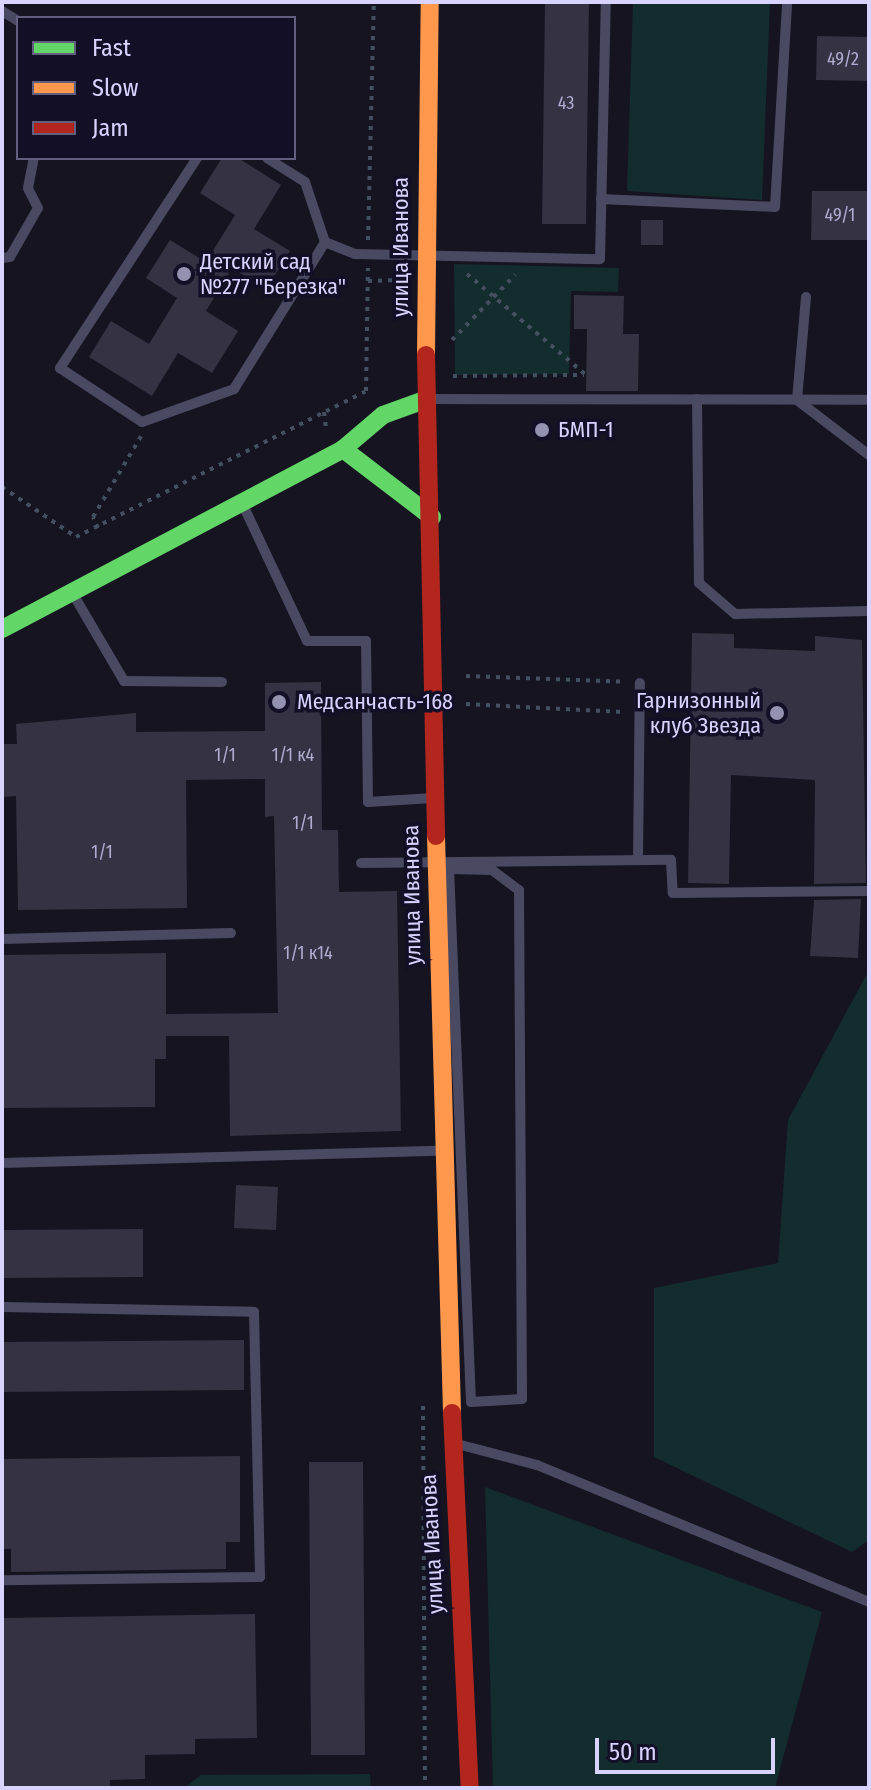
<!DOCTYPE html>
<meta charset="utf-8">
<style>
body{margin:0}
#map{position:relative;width:871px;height:1790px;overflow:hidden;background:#161421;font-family:"Fira Sans Condensed",sans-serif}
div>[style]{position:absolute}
.green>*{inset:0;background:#132c2d}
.building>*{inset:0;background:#343243}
.path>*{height:4px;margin-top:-2px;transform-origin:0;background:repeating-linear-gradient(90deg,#44505f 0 4px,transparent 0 10px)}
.lane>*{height:10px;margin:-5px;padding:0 5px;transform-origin:5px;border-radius:5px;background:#4a4962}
.fast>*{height:18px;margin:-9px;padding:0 9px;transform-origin:9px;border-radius:9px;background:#63d668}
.slow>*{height:18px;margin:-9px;padding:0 9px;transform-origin:9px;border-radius:9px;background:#ff974d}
.jam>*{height:18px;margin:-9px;padding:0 9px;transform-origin:9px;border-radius:9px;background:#b3261e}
.dots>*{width:22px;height:22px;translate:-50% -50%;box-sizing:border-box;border:4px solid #130f26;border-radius:50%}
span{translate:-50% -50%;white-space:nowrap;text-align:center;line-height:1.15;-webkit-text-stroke:7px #130f26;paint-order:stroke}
.number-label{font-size:18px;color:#b0acd0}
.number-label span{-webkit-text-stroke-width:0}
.street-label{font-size:22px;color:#d9d4ff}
.poi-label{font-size:22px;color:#d9d4ff}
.left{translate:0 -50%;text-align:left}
.right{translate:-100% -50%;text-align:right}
.frame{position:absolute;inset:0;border:4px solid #d9d4ff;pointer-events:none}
.legend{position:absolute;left:16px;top:16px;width:280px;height:144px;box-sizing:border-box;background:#130f26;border:2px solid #625e7d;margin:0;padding:10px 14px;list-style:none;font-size:24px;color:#d9d4ff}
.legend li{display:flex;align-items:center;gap:16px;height:40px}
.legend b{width:40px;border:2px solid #625e7d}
.scale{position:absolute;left:595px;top:1738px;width:180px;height:36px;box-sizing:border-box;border:4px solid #d9d4ff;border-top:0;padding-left:10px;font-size:24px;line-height:28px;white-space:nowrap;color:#d9d4ff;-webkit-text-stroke:6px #130f26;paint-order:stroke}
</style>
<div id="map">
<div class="green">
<i style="clip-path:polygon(633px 2px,770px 2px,762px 200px,627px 191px)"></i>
<i style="clip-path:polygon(454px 264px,619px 268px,618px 292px,571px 291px,569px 374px,455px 375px)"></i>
<i style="clip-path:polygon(869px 970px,869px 1540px,852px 1552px,654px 1457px,654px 1288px,778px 1263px,788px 1120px)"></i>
<i style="clip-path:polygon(485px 1487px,822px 1612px,775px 1788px,493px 1788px)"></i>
<i style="clip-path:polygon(370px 1774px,371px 1788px,184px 1788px,201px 1775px)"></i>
</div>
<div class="building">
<i style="clip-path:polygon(545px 2px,589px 2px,586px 224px,542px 224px)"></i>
<i style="clip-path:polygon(817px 36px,869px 37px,869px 81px,816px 80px)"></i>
<i style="clip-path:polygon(222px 158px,238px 158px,281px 185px,254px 229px,290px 251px,266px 289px,232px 268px,206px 311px,238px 331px,212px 373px,178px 353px,152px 396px,89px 357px,111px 321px,149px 344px,177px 298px,146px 278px,170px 240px,206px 262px,235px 215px,200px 193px)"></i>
<i style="clip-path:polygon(812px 191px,869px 191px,869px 240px,811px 240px)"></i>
<i style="clip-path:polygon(641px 220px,663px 220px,663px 245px,641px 245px)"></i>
<i style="clip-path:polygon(574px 295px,624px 296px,623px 334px,639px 334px,638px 391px,586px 391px,587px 329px,574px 329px)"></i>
<i style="clip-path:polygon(692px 633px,734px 634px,734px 648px,815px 651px,815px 636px,862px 640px,866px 883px,814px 884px,815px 780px,731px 775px,729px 884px,688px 883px)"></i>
<i style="clip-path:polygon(321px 682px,322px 830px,338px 830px,339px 892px,397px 891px,401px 1131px,230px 1136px,229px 1036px,166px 1036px,166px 1059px,155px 1059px,155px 1107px,2px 1108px,2px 955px,166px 953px,166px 1014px,278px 1013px,274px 816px,265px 817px,265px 779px,186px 780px,187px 908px,18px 910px,16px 796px,2px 797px,2px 744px,17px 744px,16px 724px,136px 713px,136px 732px,265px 731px,265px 683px)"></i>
<i style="clip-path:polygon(861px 899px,858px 958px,810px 956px,814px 900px)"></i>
<i style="clip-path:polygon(236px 1185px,278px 1187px,276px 1230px,234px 1228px)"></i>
<i style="clip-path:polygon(143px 1229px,143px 1277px,2px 1278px,2px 1230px)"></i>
<i style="clip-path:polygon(244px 1340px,244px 1390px,2px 1392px,2px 1342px)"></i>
<i style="clip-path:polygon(240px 1456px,240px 1542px,226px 1542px,226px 1569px,11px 1572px,11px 1549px,2px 1549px,2px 1459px)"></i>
<i style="clip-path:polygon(309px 1462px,363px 1462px,365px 1755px,311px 1755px)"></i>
<i style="clip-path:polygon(255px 1614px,257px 1738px,195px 1739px,195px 1754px,145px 1755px,145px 1779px,110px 1780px,110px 1788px,2px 1788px,2px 1618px)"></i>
</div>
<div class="path">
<i style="left:368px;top:240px;width:238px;rotate:-88.6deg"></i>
<i style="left:467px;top:274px;width:156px;rotate:40.3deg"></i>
<i style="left:368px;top:281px;width:31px;rotate:-2deg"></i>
<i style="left:452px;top:340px;width:91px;rotate:-45.9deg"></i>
<i style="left:453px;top:376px;width:131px;rotate:-0.4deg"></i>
<i style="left:324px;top:412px;width:17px;rotate:83deg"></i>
<i style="left:2px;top:487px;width:89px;rotate:34deg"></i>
<i style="left:76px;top:537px;width:325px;rotate:-26.7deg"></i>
<i style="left:366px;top:391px;width:123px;rotate:-89.1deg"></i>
<i style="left:98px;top:528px;width:12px;rotate:-114deg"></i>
<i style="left:93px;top:517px;width:94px;rotate:-59.3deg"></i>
<i style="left:466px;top:676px;width:160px;rotate:2.1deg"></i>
<i style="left:466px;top:704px;width:158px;rotate:2.9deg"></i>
<i style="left:423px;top:1406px;width:382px;rotate:89.7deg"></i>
</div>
<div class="lane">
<i style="left:2px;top:11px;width:19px;rotate:32deg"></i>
<i style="left:197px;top:158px;width:251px;rotate:123.1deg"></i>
<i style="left:60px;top:368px;width:98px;rotate:33.4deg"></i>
<i style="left:142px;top:422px;width:98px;rotate:-19.7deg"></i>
<i style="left:234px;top:389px;width:173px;rotate:-58.2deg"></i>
<i style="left:325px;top:242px;width:63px;rotate:-108.4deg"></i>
<i style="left:305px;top:182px;width:45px;rotate:-147.7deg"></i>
<i style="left:601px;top:199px;width:174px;rotate:2.6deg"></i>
<i style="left:775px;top:207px;width:205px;rotate:-86.6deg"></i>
<i style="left:325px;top:242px;width:32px;rotate:22deg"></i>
<i style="left:355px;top:254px;width:245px;rotate:1.2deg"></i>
<i style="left:600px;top:259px;width:257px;rotate:-88.7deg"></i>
<i style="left:2px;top:258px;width:8px;rotate:-7deg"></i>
<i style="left:10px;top:257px;width:56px;rotate:-60.3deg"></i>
<i style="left:38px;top:208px;width:22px;rotate:-117deg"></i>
<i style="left:28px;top:188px;width:31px;rotate:-79deg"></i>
<i style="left:806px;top:297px;width:103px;rotate:95deg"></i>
<i style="left:797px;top:400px;width:91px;rotate:37.4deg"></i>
<i style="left:431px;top:399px;width:438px;rotate:0.1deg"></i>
<i style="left:697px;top:399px;width:184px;rotate:89.4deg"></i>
<i style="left:699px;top:583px;width:48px;rotate:40.7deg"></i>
<i style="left:735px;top:614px;width:134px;rotate:-1.3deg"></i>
<i style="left:243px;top:505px;width:150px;rotate:64.8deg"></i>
<i style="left:307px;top:641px;width:59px"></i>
<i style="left:366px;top:641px;width:161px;rotate:89.3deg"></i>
<i style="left:368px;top:802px;width:65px;rotate:-3.5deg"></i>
<i style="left:73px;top:594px;width:101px;rotate:59.6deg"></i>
<i style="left:124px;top:681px;width:98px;rotate:0.6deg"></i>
<i style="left:638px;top:860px;width:177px;rotate:-89.4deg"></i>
<i style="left:361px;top:863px;width:310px;rotate:-0.6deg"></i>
<i style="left:671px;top:860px;width:33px;rotate:87deg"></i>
<i style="left:673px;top:893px;width:196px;rotate:-0.6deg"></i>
<i style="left:449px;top:869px;width:43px;rotate:1.3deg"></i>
<i style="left:492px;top:870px;width:34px;rotate:37deg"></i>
<i style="left:519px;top:890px;width:509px;rotate:89.66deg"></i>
<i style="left:522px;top:1399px;width:51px;rotate:176.6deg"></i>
<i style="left:471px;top:1402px;width:533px;rotate:-92.36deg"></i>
<i style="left:2px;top:939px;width:229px;rotate:-1.5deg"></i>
<i style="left:2px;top:1163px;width:435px;rotate:-1.6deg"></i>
<i style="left:2px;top:1307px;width:252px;rotate:1.1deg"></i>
<i style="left:254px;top:1312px;width:265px;rotate:88.7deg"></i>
<i style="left:260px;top:1577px;width:258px;rotate:179.3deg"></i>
<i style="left:457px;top:1444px;width:83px;rotate:14.7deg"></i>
<i style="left:537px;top:1465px;width:359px;rotate:22.4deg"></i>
</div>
<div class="fast">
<i style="left:343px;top:449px;width:112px;rotate:37.4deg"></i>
<i style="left:2px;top:629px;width:386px;rotate:-27.8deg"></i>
<i style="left:343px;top:449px;width:52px;rotate:-40.4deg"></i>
<i style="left:383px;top:415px;width:47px;rotate:-20deg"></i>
</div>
<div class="slow">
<i style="left:426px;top:355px;width:353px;rotate:-89.4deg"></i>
<i style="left:436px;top:836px;width:577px;rotate:88.41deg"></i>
</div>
<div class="jam">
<i style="left:426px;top:355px;width:481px;rotate:88.8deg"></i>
<i style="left:452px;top:1413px;width:375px;rotate:87.3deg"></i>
</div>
<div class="dots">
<i style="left:184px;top:274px;background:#9591b1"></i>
<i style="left:542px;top:430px;background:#9591b1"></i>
<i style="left:279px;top:702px;background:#9591b1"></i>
<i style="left:777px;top:713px;background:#9591b1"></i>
</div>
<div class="number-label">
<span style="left:843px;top:59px">49/2</span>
<span style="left:566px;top:103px">43</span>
<span style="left:840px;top:215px">49/1</span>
<span style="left:225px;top:755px">1/1</span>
<span style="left:293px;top:755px">1/1 к4</span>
<span style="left:303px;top:823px">1/1</span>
<span style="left:102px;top:852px">1/1</span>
<span style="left:308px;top:953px">1/1 к14</span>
</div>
<div class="street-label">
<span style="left:401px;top:247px;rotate:-90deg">улица Иванова</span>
<span style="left:412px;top:895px;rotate:-91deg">улица Иванова</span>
<span style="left:432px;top:1544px;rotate:-93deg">улица Иванова</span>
</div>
<div class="poi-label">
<span class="left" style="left:200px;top:274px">Детский сад<br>№277 "Березка"</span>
<span class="left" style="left:558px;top:430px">БМП-1</span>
<span class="right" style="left:761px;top:713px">Гарнизонный<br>клуб Звезда</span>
<span class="left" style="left:297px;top:702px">Медсанчасть-168</span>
</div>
<div class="frame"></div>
<ul class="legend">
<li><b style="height:10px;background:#63d668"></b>Fast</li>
<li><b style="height:10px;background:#ff974d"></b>Slow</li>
<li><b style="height:10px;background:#b3261e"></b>Jam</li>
</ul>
<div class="scale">50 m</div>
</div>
